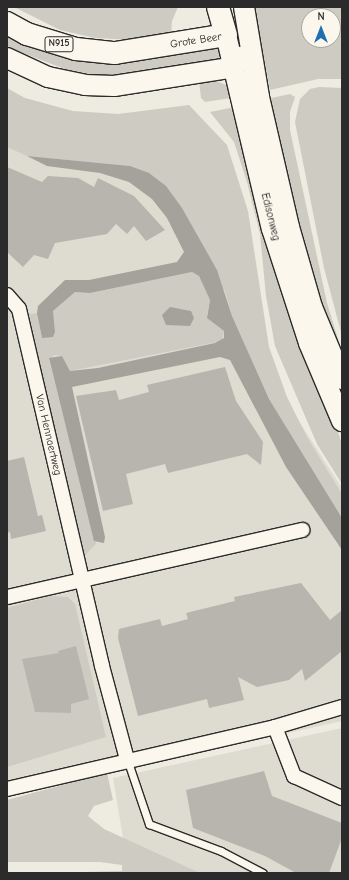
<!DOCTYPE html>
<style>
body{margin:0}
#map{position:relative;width:349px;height:880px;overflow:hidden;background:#eeebe0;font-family:"Comic Neue",sans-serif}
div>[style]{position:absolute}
.built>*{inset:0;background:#dedbd1}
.green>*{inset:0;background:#cecbc2}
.water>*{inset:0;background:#a4a29a}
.building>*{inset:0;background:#b8b5ae}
.roads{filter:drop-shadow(1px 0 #2b2b2b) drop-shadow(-1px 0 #2b2b2b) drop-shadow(0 1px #2b2b2b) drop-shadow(0 -1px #2b2b2b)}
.lane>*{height:7px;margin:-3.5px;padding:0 3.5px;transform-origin:3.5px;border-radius:3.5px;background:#fbf7ec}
.street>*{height:14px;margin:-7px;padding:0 7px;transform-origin:7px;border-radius:7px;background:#fbf7ec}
.secondary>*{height:20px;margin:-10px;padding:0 10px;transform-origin:10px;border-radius:10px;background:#fbf7ec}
.primary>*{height:22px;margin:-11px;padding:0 11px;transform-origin:11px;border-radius:11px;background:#fbf7ec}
span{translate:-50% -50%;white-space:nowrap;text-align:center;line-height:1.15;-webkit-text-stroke:3px #fbf7ec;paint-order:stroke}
.shield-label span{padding:1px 3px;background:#fbf7ec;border:1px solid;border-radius:3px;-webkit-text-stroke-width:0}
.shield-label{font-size:10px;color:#2b2b2b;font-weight:700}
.street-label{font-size:11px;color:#2b2b2b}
.frame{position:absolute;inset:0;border:8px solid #2b2b2b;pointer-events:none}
.north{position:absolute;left:301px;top:8px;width:40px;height:40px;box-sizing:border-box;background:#fbf7ec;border:1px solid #a8a59f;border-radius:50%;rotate:0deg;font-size:11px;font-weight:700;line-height:16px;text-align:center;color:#2b2b2b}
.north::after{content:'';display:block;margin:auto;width:14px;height:18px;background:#1f6fb2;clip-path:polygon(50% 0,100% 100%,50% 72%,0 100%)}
</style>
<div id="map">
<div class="built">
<i style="clip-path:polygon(7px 99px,50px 125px,204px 125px,275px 384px,342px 488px,342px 721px,7px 795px)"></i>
<i style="clip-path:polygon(342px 728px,342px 873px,129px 873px,113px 778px)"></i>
</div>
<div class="green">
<i style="clip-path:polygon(14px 7px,178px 7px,172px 21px,171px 34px,135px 40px,95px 38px,60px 30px)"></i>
<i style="clip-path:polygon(evenodd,254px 7px,342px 7px,342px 79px,318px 79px,270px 90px,254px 7px,309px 16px,333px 16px,333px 40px,309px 40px,309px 16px)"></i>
<i style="clip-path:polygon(7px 32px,31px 44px,219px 49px,219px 59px,206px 66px,119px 77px,90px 74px,65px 69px,7px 47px)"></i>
<i style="clip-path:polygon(209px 78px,231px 87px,237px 97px,205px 102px,201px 98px,199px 81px)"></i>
<i style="clip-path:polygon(319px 87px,342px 88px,342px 336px,324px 268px,295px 122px,300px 99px,310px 89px)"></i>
<i style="clip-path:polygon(7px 88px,25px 98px,73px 111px,118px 114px,189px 105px,227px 145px,248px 211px,269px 347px,287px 397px,307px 437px,342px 494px,342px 518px,269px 399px,232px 316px,225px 291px,130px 166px,27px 156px,7px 147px)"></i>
<i style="clip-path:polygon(290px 94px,295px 97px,290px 112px,290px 130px,327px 303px,342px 352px,342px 364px,319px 306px,267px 99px)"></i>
<i style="clip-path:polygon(240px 106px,342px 445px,342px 484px,317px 444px,275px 346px,266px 296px,260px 234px,247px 182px,234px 142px,210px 112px)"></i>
<i style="clip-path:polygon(192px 272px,199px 276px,210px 300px,207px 314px,211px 321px,224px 331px,222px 341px,70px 371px,62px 356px,54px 355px,49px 360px,96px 544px,84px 556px,31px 336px,29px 314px,37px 313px,42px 338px,55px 332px,53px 311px,75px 292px,90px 293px)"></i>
<i style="clip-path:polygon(51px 596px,68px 597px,75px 604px,106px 737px,7px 767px,7px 608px)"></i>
<i style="clip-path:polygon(107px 773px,113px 800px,94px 806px,88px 816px,104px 829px,200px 873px,47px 873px,122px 871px,122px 865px,100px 862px,7px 862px,7px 800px)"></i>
</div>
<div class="water">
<i style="clip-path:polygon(27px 156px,130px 166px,149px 173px,166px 186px,182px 208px,217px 270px,232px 316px,269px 399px,342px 518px,342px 550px,286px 467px,230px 360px,220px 357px,72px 387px,105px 537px,104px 543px,94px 541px,49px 358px,62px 356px,70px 371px,98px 368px,215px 343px,224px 338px,224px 331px,207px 318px,210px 300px,199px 276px,192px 272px,90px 293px,75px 292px,53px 311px,55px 332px,53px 337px,42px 338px,37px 313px,38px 306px,65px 280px,89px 280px,177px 262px,184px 252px,167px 218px,152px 199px,129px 182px,100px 173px,47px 166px)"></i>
<i style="clip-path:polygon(170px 307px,191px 311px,194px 318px,190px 326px,166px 325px,162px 315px)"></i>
</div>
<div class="building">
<i style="clip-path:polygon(7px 167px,42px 182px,48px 176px,78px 178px,94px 187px,98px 178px,134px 196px,165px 230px,146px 241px,134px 226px,127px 234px,116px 224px,107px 234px,55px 243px,48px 259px,34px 255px,23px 267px,7px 252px)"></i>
<i style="clip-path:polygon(225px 367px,236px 401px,263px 442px,261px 465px,247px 454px,168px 473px,165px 464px,126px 474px,133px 504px,103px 511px,76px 396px,116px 390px,119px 400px,149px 392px,147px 385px)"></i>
<i style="clip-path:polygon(24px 457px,38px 516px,42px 515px,46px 531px,11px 539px,10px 532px,7px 533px,7px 461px)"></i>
<i style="clip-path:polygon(301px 583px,330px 620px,342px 610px,342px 651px,305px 681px,302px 669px,289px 680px,257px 687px,238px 677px,244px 700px,209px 708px,207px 699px,138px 716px,118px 638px,119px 629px,160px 619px,162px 626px,188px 619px,186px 613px,235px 601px,234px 597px)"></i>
<i style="clip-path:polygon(76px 646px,89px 699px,71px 704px,71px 713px,35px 712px,22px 659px,59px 653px,58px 651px)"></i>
<i style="clip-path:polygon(264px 771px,272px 796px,342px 823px,342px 838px,329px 873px,296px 873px,265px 856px,193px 828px,186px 790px)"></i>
</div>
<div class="roads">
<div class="lane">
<i style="left:127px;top:759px;width:69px;rotate:71.3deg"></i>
<i style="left:149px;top:824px;width:77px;rotate:20.6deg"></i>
<i style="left:221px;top:851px;width:47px;rotate:27.6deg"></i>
</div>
<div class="street">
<i style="left:7px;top:295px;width:18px;rotate:49deg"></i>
<i style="left:19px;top:309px;width:367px;rotate:76.9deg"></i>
<i style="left:102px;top:666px;width:96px;rotate:75deg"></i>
<i style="left:7px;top:597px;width:303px;rotate:-12.8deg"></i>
<i style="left:275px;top:727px;width:53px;rotate:68.8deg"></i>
<i style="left:294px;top:776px;width:53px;rotate:24.6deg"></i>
<i style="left:7px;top:789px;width:275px;rotate:-13deg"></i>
<i style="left:275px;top:727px;width:70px;rotate:-16.6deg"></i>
</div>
<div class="secondary">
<i style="left:244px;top:7px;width:91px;rotate:80.5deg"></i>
<i style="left:259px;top:97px;width:133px;rotate:77deg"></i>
<i style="left:289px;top:227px;width:83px;rotate:74deg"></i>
<i style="left:312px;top:307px;width:78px;rotate:67.4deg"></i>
<i style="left:226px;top:35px;width:199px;rotate:76.7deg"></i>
<i style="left:272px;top:229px;width:120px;rotate:72deg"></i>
<i style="left:309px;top:343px;width:85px;rotate:67.1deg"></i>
<i style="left:7px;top:58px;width:45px;rotate:24.9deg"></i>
<i style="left:48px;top:77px;width:38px;rotate:12deg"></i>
<i style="left:85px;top:85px;width:29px;rotate:2deg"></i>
<i style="left:114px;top:86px;width:122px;rotate:-8.9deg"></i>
<i style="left:235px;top:67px;width:12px;rotate:-59deg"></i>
</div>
<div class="primary">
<i style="left:7px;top:23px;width:23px;rotate:29deg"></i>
<i style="left:27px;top:34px;width:51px;rotate:17deg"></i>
<i style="left:76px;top:49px;width:39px;rotate:6deg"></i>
<i style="left:115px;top:53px;width:112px;rotate:-9.2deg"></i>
<i style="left:226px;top:35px;width:29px;rotate:-106deg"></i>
</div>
</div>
<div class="shield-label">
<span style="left:59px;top:44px">N915</span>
</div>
<div class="street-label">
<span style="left:196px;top:41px;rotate:-9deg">Grote Beer</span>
<span style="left:270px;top:217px;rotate:76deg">Edisonweg</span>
<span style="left:48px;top:435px;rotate:77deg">Van Hennaertweg</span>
</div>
<div class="frame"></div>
<div class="north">N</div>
</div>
